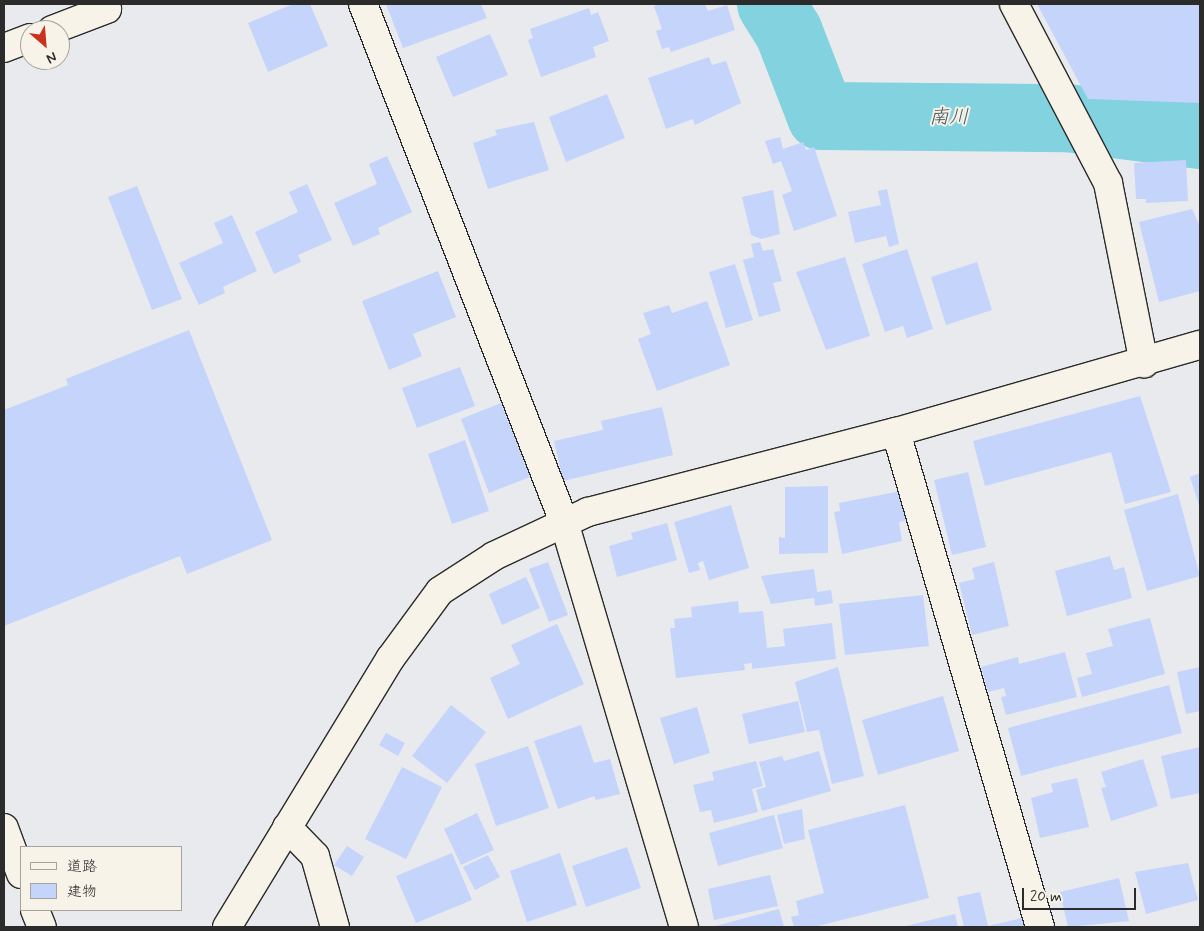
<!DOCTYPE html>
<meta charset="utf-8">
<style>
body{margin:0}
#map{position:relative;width:1204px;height:931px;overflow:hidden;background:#e8eaed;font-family:Mynerve,"Klee One",sans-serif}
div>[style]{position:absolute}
.river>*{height:68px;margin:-34px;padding:0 34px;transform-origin:34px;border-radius:34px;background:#82d2df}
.building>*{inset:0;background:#c5d4fa}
.roads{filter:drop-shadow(1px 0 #2b2b2b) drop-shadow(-1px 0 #2b2b2b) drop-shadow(0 1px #2b2b2b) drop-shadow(0 -1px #2b2b2b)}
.minor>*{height:28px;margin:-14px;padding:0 14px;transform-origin:14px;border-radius:14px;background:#f7f3e8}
.tertiary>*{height:28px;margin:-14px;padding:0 14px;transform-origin:14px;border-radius:14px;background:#f7f3e8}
span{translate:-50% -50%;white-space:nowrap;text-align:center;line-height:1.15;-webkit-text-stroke:4px #f7f3e8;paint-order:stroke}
.water-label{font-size:20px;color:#415558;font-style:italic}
.frame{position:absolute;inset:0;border:5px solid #2b2b2b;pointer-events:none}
.legend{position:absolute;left:20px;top:846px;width:162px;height:65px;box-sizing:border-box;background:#f7f3e8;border:1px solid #a5a39c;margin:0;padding:6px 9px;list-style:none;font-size:15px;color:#2b2b2b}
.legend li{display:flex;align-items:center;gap:10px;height:25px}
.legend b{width:25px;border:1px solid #a5a39c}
.north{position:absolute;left:20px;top:20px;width:50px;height:50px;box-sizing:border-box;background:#f7f3e8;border:1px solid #a5a39c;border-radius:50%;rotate:153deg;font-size:14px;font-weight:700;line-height:20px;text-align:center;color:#2b2b2b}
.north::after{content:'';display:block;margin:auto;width:18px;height:22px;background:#c8321e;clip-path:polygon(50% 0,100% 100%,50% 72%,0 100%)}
.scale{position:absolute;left:1022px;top:888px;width:114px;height:22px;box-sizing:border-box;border:2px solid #2b2b2b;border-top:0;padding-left:6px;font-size:15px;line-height:18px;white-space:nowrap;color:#2b2b2b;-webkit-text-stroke:4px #f7f3e8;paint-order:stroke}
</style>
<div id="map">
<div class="river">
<i style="left:771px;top:4px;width:34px;rotate:58deg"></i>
<i style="left:789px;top:33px;width:89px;rotate:68.9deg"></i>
<i style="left:821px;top:116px;width:246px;rotate:0.5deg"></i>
<i style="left:1067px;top:118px;width:134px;rotate:7.3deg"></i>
</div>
<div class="building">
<i style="clip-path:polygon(293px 4px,310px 4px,328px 46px,268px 72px,248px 23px)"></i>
<i style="clip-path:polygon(386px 4px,481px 4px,487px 18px,403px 48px)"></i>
<i style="clip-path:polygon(659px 4px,705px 4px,708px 11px,727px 5px,735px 30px,671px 52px,669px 47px,662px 49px,656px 31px,662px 29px,654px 6px)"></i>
<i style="clip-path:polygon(1037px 4px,1199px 4px,1200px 103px,1088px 99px)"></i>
<i style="clip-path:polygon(589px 8px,591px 15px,598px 12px,609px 41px,593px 47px,596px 57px,541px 77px,528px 40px,533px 38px,530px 29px)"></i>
<i style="clip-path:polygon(490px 34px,508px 75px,453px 97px,436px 57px)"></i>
<i style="clip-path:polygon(709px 57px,712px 65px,726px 61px,741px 103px,695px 125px,693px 119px,666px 129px,648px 78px)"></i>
<i style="clip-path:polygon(607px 94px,625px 138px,566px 162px,549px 117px)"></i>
<i style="clip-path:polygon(534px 122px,549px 170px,488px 189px,473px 143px,497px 135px,495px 130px)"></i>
<i style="clip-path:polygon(780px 137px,783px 149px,803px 142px,806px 150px,814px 147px,837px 216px,794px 231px,782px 195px,792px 191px,781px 161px,773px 164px,765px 141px)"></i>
<i style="clip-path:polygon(387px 156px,412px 212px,378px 228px,380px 234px,353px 246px,334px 203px,377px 184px,369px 164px)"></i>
<i style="clip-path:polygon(1186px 160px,1188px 201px,1146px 203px,1146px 199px,1136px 199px,1134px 163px)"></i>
<i style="clip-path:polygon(307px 184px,332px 240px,298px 255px,301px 262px,274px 274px,255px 232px,298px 212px,289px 192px)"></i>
<i style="clip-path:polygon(137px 186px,182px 299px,152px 310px,108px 197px)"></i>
<i style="clip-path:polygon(887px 189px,899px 244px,889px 247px,886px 236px,855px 243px,848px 212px,881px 205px,878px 191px)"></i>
<i style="clip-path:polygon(773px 190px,780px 234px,761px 239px,751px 235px,742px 197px)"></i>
<i style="clip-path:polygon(1192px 209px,1200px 226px,1200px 291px,1159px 302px,1139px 222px)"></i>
<i style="clip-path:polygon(232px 215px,257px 271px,223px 287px,225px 293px,199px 305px,179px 263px,223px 243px,214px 223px)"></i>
<i style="clip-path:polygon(760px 242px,763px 251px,773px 249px,782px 281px,773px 283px,781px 311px,759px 317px,743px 260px,754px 257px,751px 244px)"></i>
<i style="clip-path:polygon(907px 249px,933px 329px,907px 338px,903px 326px,885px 332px,862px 264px)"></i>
<i style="clip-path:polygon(845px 257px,870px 336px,826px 350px,796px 272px)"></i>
<i style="clip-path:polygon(977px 262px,992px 310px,946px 325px,931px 277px)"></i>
<i style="clip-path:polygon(735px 264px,753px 320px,726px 328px,709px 272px)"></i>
<i style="clip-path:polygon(438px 271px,456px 317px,413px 334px,422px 356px,389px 370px,362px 301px)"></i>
<i style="clip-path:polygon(707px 301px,730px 365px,657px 391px,638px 339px,651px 334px,643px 313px,669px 305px,672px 313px)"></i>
<i style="clip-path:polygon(189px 330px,272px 540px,187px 574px,180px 556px,4px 626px,4px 410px,68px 385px,66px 379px)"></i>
<i style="clip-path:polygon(460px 367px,475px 406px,417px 428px,402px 388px)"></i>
<i style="clip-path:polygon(1140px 396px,1171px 492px,1125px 504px,1111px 452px,985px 486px,973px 441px)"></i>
<i style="clip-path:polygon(501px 403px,530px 477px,489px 493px,461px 419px)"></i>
<i style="clip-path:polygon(662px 407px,673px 455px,563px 481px,554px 441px,603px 430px,601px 421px)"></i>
<i style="clip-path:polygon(465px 440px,489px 511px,452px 524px,428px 454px)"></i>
<i style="clip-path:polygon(968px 472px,986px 547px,952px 555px,934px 480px)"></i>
<i style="clip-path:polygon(1200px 473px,1200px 508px,1190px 477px)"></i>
<i style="clip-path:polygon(828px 486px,828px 553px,779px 554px,779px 537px,785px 538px,785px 487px)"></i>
<i style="clip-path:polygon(901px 491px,907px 520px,899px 522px,902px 541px,842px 554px,834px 512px,840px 511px,839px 503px)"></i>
<i style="clip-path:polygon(1178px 494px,1200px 576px,1147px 591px,1124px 510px)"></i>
<i style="clip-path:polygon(731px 505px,749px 568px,709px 580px,703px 561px,698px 563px,700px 570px,689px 573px,674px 522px)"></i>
<i style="clip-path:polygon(667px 523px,677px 560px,617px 577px,609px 546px,633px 539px,631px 533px)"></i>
<i style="clip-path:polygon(1110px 556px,1114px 570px,1124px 567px,1132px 598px,1067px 616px,1055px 571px)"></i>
<i style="clip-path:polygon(548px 562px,568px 615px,549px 622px,529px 569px)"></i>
<i style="clip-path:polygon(994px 562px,1009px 626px,972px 635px,959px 583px,975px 579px,972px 568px)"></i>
<i style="clip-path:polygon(814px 569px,817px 592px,831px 590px,833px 603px,815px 606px,814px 598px,771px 604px,761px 576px)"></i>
<i style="clip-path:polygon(526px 577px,540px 608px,502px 625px,489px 594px)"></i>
<i style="clip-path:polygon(923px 595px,929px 646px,845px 655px,839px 604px)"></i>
<i style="clip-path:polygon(738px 601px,739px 613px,763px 611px,767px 648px,785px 646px,783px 629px,832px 623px,836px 659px,752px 669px,752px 663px,744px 664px,745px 670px,676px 678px,670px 628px,675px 628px,674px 619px,692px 617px,691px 607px)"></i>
<i style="clip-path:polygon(1150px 618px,1165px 674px,1082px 697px,1077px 678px,1092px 674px,1086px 653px,1113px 646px,1108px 629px)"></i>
<i style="clip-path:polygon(557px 624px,584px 684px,508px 719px,490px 678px,520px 664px,511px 645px)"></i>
<i style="clip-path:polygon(1065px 652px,1077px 697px,1006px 715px,1001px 697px,1006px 696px,1004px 688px,988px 692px,981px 667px,1018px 657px,1019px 664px)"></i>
<i style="clip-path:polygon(838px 667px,864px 776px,832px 784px,819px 730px,807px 732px,795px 682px)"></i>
<i style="clip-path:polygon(1200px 667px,1200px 711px,1186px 714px,1177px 672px)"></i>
<i style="clip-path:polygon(1169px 685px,1182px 733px,1021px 776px,1008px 728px)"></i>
<i style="clip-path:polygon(943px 696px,959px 751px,878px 775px,862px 720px)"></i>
<i style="clip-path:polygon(798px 701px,805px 732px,749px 744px,742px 714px)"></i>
<i style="clip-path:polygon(451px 705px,486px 732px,447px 783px,412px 756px)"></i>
<i style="clip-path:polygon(697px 707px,710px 753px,674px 764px,660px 718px)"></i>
<i style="clip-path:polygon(581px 725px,594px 763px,610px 759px,620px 794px,596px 800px,594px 796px,558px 809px,534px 741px)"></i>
<i style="clip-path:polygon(386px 733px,405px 743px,398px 756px,379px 745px)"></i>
<i style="clip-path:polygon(528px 746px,549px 808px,496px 826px,475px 764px)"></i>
<i style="clip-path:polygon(1200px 747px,1200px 793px,1171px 799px,1161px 756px)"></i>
<i style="clip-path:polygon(819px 751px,831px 791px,762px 811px,756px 790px,766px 787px,759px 762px,782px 756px,784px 761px)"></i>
<i style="clip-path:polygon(1143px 759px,1158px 806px,1111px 821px,1101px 788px,1106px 787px,1101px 772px)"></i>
<i style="clip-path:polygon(756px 761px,763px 786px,752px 789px,758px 812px,714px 823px,711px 810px,700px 812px,693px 785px,714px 780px,712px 772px)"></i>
<i style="clip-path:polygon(402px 767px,442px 787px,406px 859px,365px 839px)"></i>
<i style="clip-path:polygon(1077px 778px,1089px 827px,1040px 838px,1031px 798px,1053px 792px,1051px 784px)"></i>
<i style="clip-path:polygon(905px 805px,929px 898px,814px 927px,794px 927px,791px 917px,799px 915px,796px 901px,824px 893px,808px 830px)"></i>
<i style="clip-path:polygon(802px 809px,805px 839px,784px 844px,777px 815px)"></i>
<i style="clip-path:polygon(477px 813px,494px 850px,461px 865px,444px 829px)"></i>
<i style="clip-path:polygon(774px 815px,783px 848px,718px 866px,709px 833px)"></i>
<i style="clip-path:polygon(347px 846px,364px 857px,352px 876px,334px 865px)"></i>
<i style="clip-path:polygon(627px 847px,641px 888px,586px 907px,572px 866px)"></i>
<i style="clip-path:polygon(452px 853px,472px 900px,416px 923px,396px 876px)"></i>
<i style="clip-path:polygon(560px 853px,577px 905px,527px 922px,510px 871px)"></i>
<i style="clip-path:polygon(488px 855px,500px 877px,475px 890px,463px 867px)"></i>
<i style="clip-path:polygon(1188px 863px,1198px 900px,1146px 914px,1135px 872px)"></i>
<i style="clip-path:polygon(770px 875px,778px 906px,714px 920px,708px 889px)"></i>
<i style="clip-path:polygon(1119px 878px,1129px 921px,1068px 927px,1060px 892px)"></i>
<i style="clip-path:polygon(980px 892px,988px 926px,1026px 917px,1029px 927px,964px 927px,957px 897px)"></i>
<i style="clip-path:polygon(779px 909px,784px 927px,712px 927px)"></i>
<i style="clip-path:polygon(955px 914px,958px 927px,902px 927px)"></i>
</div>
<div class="roads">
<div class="minor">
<i style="left:363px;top:4px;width:556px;rotate:68.79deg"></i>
<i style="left:564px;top:522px;width:422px;rotate:73.5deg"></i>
<i style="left:1014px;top:4px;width:202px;rotate:62.3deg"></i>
<i style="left:1108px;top:183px;width:184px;rotate:78.7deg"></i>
<i style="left:52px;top:30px;width:59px;rotate:-20.9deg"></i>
<i style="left:4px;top:48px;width:28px;rotate:-21deg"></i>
<i style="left:896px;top:432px;width:516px;rotate:73.78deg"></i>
<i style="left:287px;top:827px;width:40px;rotate:46deg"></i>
<i style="left:315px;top:856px;width:74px;rotate:74.3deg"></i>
<i style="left:4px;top:828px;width:49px;rotate:69.7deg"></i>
<i style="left:35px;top:910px;width:18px;rotate:68deg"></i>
</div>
<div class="tertiary">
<i style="left:227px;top:927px;width:314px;rotate:-58.7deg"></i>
<i style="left:390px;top:659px;width:84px;rotate:-53.7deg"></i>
<i style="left:440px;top:591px;width:64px;rotate:-32.9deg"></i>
<i style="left:494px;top:556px;width:104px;rotate:-25.1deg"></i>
<i style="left:588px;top:512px;width:318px;rotate:-14.6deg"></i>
<i style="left:896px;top:432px;width:316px;rotate:-16deg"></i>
</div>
</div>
<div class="water-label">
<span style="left:949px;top:117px">南川</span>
</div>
<div class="frame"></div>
<ul class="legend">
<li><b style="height:6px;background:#f7f3e8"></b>道路</li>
<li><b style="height:14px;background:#c5d4fa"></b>建物</li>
</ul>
<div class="north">N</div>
<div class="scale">20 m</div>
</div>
